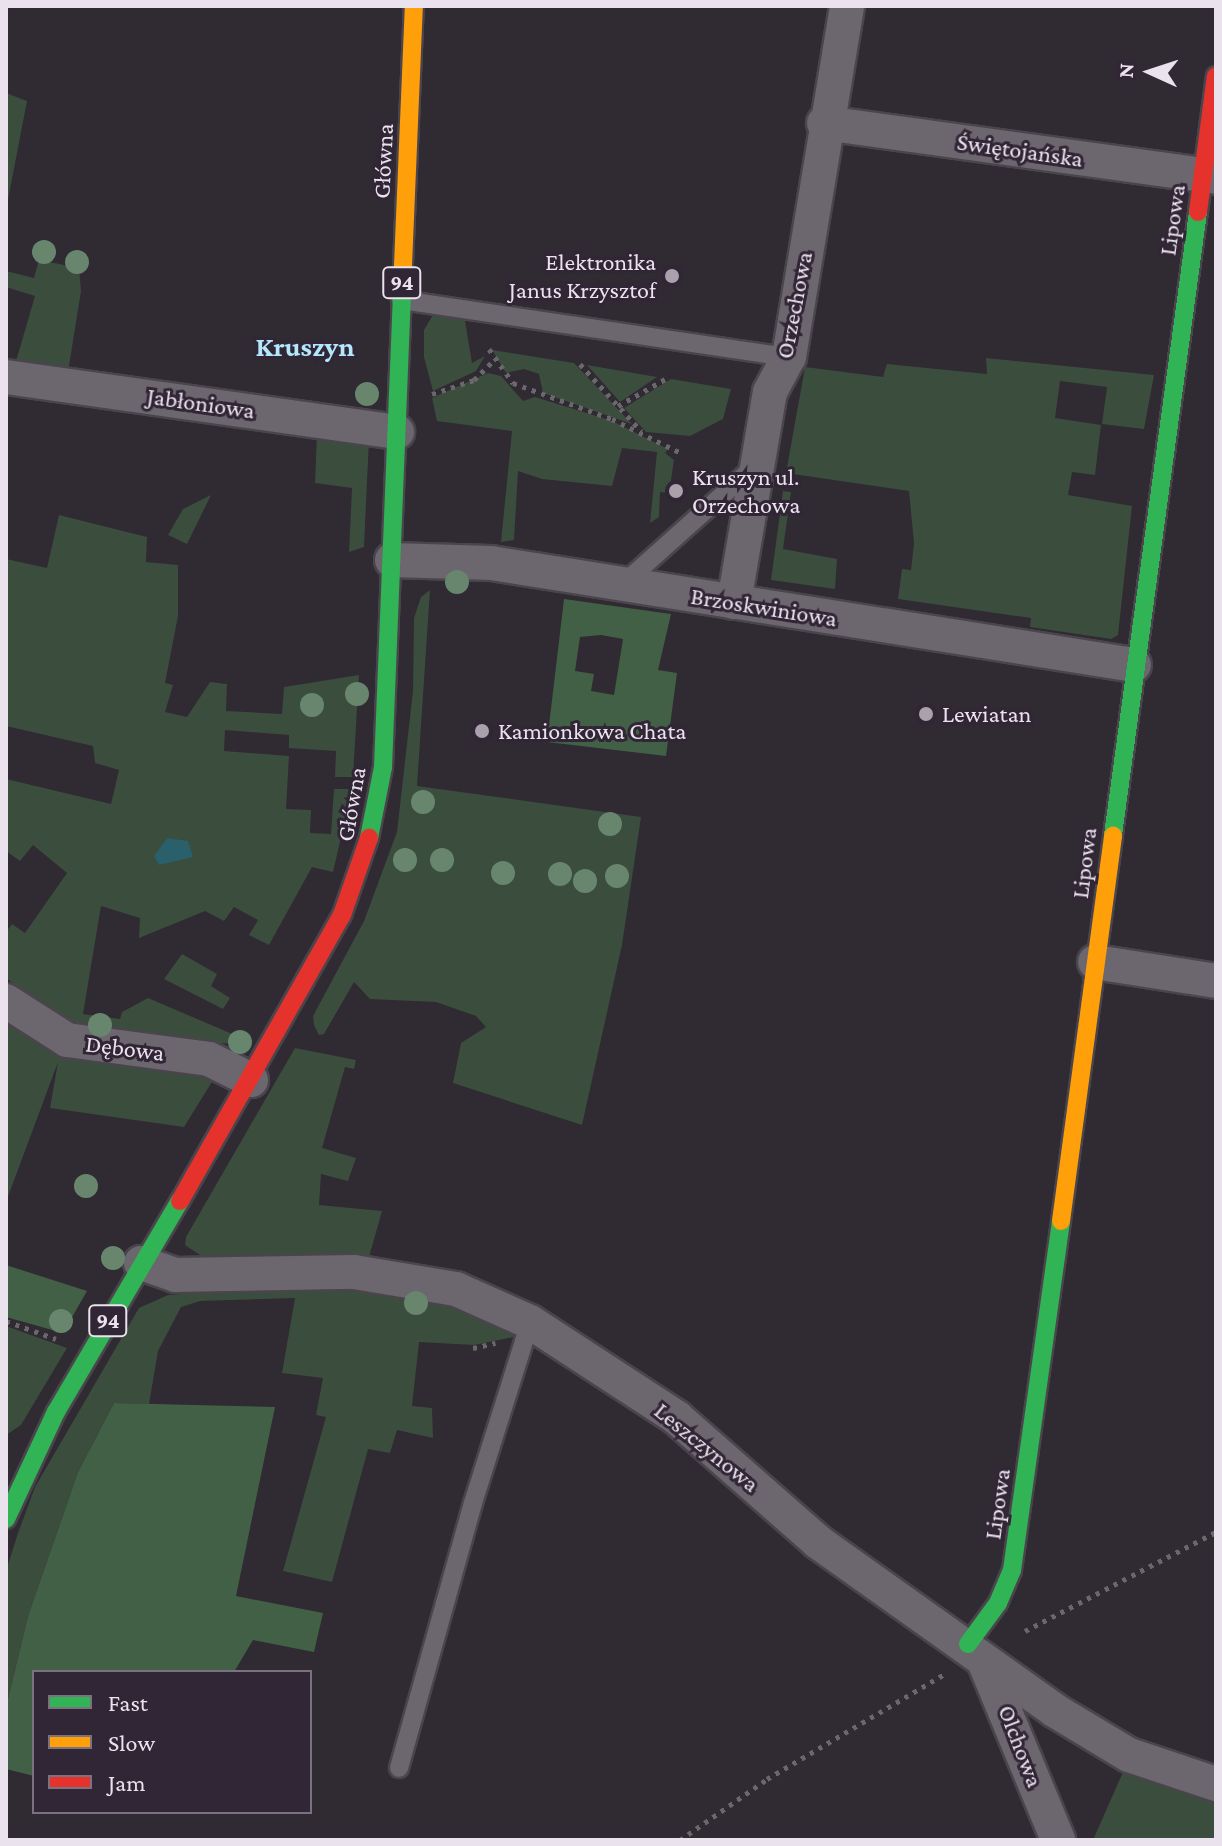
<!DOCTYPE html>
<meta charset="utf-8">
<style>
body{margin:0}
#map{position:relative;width:1222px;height:1846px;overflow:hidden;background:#302a32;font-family:"Crimson Pro",serif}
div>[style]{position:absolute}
.green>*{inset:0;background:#3b4d3d}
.forest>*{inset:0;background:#416046}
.water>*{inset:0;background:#2a5f6c}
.path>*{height:5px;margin-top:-2.5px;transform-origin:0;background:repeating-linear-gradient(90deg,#6c666d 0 4px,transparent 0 10px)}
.roads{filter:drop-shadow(2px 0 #4a454c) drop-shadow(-2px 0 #4a454c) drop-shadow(0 2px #4a454c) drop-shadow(0 -2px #4a454c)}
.lane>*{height:18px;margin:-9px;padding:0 9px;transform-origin:9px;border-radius:9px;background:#6c666e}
.street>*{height:34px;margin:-17px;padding:0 17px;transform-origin:17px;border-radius:17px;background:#6c666e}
.fast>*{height:18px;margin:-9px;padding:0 9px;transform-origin:9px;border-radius:9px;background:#30b455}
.slow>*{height:18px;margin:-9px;padding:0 9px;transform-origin:9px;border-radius:9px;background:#ff9f0a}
.jam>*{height:18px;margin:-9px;padding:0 9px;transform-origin:9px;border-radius:9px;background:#e5322d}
.trees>*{width:24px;height:24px;margin:-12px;border-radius:50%;background:#68866d}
.dots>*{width:22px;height:22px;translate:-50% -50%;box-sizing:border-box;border:4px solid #312636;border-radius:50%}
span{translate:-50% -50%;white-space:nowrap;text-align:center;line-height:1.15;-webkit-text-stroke:6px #312636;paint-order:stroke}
.shield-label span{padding:2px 6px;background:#312636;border:2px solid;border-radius:6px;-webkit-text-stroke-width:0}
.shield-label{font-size:22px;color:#eae3ed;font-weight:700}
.street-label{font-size:24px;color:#eae3ed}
.poi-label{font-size:24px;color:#eae3ed}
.right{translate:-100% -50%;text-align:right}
.left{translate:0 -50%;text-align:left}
.quarter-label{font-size:28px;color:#b3e8fb;font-weight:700}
.frame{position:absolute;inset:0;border:8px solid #eae3ed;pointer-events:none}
.legend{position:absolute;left:32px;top:1670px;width:280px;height:144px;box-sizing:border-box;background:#312636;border:2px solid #7b727f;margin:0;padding:10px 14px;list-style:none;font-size:24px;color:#eae3ed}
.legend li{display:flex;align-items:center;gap:16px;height:40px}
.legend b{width:40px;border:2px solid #7b727f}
.north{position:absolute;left:1110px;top:32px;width:80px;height:80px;-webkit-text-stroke:6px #312636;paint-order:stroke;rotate:273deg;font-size:22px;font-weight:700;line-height:32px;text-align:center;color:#eae3ed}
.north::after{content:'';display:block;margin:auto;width:28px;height:36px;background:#eae3ed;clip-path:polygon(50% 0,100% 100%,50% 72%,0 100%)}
</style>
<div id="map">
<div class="green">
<i style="clip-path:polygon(6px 93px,27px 101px,6px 210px)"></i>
<i style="clip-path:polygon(39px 260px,79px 268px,81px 291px,68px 372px,14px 368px,35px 296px,6px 287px,6px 271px,34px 278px)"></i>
<i style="clip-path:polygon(434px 313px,464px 315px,472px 363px,485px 356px,476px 371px,433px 391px,424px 357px,424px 330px)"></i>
<i style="clip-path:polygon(492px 350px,574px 363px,632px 424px,543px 393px,539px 374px,524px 369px,506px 373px)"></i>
<i style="clip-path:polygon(986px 358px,1154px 375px,1144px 429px,1102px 424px,1107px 387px,1060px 381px,1055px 418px,1101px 425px,1095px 475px,1072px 472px,1068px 495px,1132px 506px,1118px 635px,1111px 639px,1030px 627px,1031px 618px,898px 599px,902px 569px,911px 570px,914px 543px,909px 491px,786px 473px,805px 367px,883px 377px,887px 364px,987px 374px)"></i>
<i style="clip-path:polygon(587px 365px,657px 377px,620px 402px)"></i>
<i style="clip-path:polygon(488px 373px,501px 376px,523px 401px,535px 397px,612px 421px,668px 449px,665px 453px,674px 460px,669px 493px,660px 492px,659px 517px,650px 523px,657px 452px,622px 448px,612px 486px,542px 479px,518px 471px,514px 540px,501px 542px,512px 431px,437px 421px,432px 398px)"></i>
<i style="clip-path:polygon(671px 379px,731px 389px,723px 419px,690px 436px,646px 432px,624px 408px)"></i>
<i style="clip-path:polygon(317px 433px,369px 439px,364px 547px,349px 552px,352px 488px,315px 483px)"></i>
<i style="clip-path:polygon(783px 491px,791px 492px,783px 549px,837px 559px,835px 589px,771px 580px)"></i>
<i style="clip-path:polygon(211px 495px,187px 544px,168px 535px,183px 509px)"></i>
<i style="clip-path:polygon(59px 515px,147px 537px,146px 562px,178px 565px,178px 616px,165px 683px,173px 685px,165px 712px,187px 717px,210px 682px,227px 684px,226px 711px,282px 714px,284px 687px,359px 675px,353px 777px,335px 777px,336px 751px,289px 748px,289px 735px,225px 730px,224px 751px,289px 756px,286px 809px,311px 810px,310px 833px,331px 834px,334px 789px,352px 789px,333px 872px,312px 867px,269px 945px,249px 935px,258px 920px,234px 907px,224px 921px,205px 911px,139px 938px,140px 918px,101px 906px,83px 1014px,120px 1019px,122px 1012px,148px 998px,237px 1036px,234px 1044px,79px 1034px,6px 978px,6px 932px,12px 924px,25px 933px,67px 873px,33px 845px,20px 861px,6px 851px,6px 779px,111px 804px,119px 770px,95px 763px,93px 746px,6px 726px,6px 559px,47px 568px)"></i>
<i style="clip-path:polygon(430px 590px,417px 786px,641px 817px,622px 945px,582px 1125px,453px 1083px,461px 1043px,486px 1027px,476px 1016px,436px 1002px,370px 999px,354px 982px,324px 1034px,319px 1035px,314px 1025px,313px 1016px,364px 921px,397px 832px,413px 691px,414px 618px,421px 597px)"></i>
<i style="clip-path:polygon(182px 954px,217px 974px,211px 986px,230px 998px,223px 1009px,164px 979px)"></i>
<i style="clip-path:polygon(6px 1009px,124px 1059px,215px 1077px,184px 1127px,50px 1108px,58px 1062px,6px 1202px)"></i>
<i style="clip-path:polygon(295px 1048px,356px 1060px,354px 1069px,345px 1067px,322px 1148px,356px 1158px,348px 1181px,321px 1174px,319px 1205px,382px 1211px,369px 1257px,203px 1257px,185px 1245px,186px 1237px)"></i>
<i style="clip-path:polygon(323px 1284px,442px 1300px,510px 1327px,514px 1337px,474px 1345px,419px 1342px,412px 1406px,432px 1408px,433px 1438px,397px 1430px,390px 1453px,368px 1449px,332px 1582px,283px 1571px,326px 1417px,316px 1415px,323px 1378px,282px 1373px,295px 1298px,200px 1301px,181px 1307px,158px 1351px,149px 1404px,114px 1403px,78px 1472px,28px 1616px,6px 1707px,6px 1571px,18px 1533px,35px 1487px,139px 1308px,168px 1295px)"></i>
<i style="clip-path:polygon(6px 1326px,67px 1348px,21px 1425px,6px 1435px)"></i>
<i style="clip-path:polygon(1123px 1772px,1216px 1796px,1216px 1840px,1093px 1840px)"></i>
</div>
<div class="forest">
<i style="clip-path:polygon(evenodd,564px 599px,671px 614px,658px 670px,677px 673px,666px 756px,547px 742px,564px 599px,601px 635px,623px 639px,614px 695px,591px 691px,594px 674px,575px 671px,580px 637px,601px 635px)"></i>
<i style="clip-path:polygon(6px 1265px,87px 1291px,63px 1333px,6px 1317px)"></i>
<i style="clip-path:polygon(114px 1403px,275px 1407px,236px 1596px,323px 1613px,314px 1652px,253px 1640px,234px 1672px,34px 1672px,34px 1776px,6px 1769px,6px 1707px,28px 1616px,78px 1472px)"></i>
</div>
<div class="water">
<i style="clip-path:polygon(167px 838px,188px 841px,193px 857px,159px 865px,154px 856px)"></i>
</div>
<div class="path">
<i style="left:489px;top:349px;width:42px;rotate:54.8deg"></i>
<i style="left:513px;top:383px;width:105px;rotate:20deg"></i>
<i style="left:612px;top:419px;width:77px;rotate:26.2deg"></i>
<i style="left:580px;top:364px;width:91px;rotate:47.7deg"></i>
<i style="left:432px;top:394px;width:44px;rotate:-18.4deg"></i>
<i style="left:474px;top:380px;width:27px;rotate:-45deg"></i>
<i style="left:618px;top:406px;width:56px;rotate:-29.7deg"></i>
<i style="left:6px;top:1321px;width:53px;rotate:19.8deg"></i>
<i style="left:473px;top:1348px;width:23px;rotate:-13deg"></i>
<i style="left:1025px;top:1631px;width:215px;rotate:-27.4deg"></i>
<i style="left:680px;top:1840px;width:106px;rotate:-35deg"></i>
<i style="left:767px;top:1779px;width:208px;rotate:-30.6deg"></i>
</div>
<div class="roads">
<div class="lane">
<i style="left:401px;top:300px;width:392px;rotate:8.4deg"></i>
<i style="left:623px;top:584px;width:177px;rotate:-41.8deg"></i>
<i style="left:399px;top:1768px;width:275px;rotate:-74.4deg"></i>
<i style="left:473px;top:1503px;width:190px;rotate:-72.5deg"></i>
</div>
<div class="street">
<i style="left:824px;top:123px;width:396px;rotate:7.8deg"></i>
<i style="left:6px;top:377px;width:395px;rotate:8deg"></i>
<i style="left:392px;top:560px;width:99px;rotate:1.7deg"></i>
<i style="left:491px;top:563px;width:651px;rotate:9.01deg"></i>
<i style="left:734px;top:602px;width:213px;rotate:-80.3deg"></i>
<i style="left:770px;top:392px;width:40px;rotate:-62deg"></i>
<i style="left:789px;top:357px;width:356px;rotate:-80.6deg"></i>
<i style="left:1095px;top:962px;width:122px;rotate:8.9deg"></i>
<i style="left:6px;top:1001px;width:72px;rotate:32.6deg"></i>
<i style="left:67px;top:1040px;width:143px;rotate:7.6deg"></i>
<i style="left:209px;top:1059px;width:47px;rotate:26.6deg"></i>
<i style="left:141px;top:1263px;width:36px;rotate:19deg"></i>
<i style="left:175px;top:1275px;width:179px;rotate:-1deg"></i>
<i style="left:354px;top:1272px;width:103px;rotate:9.5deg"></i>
<i style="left:456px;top:1289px;width:81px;rotate:24deg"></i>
<i style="left:530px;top:1322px;width:176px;rotate:33.1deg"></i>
<i style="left:677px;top:1418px;width:188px;rotate:41.3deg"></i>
<i style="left:818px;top:1542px;width:290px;rotate:35.4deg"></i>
<i style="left:1054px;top:1710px;width:87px;rotate:31deg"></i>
<i style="left:1129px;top:1755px;width:92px;rotate:18.4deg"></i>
<i style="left:984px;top:1661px;width:194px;rotate:67.5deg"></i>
</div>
<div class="fast">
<i style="left:1113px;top:835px;width:629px;rotate:-82.23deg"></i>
<i style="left:369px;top:838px;width:72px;rotate:-78.8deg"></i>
<i style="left:383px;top:767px;width:478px;rotate:-87.7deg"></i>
<i style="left:6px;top:1519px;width:118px;rotate:-65deg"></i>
<i style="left:56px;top:1412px;width:245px;rotate:-59.6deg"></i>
<i style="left:968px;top:1644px;width:51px;rotate:-53.8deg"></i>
<i style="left:998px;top:1603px;width:36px;rotate:-67deg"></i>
<i style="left:1012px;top:1570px;width:352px;rotate:-82deg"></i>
</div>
<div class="slow">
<i style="left:402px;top:289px;width:283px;rotate:-87.6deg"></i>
<i style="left:1061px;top:1221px;width:389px;rotate:-82.3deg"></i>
</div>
<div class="jam">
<i style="left:1198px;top:212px;width:137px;rotate:-82.5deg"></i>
<i style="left:180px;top:1201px;width:329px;rotate:-60.5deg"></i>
<i style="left:342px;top:915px;width:82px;rotate:-70.7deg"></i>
</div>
</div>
<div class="trees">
<i style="left:44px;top:252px"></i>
<i style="left:77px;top:262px"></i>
<i style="left:367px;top:394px"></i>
<i style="left:457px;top:582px"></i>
<i style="left:357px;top:694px"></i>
<i style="left:312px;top:705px"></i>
<i style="left:423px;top:802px"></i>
<i style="left:610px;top:824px"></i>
<i style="left:405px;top:860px"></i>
<i style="left:442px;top:860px"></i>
<i style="left:503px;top:873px"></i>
<i style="left:560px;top:874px"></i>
<i style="left:617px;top:876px"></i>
<i style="left:585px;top:881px"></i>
<i style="left:100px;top:1025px"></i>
<i style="left:240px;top:1042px"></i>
<i style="left:86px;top:1186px"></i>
<i style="left:113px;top:1258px"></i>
<i style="left:416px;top:1303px"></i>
<i style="left:61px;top:1321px"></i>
</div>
<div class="dots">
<i style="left:672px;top:276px;background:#a9a2ac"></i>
<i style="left:676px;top:491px;background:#a9a2ac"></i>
<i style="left:926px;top:714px;background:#a9a2ac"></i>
<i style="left:482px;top:731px;background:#a9a2ac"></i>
</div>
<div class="shield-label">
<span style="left:402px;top:283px">94</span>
<span style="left:108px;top:1321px">94</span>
</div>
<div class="street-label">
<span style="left:1020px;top:150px;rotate:8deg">Świętojańska</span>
<span style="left:383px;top:161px;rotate:-87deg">Główna</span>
<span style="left:1172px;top:220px;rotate:-82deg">Lipowa</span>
<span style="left:794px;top:305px;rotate:-79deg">Orzechowa</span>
<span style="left:201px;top:403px;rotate:8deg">Jabłoniowa</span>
<span style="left:764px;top:607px;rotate:9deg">Brzoskwiniowa</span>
<span style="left:351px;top:804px;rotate:-80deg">Główna</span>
<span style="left:1084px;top:863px;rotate:-83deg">Lipowa</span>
<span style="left:125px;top:1048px;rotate:7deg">Dębowa</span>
<span style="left:707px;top:1447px;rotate:39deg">Leszczynowa</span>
<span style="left:997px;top:1504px;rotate:-82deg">Lipowa</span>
<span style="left:1021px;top:1746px;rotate:69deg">Olchowa</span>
</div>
<div class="poi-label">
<span class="right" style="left:656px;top:276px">Elektronika<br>Janus Krzysztof</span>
<span class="left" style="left:692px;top:491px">Kruszyn ul.<br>Orzechowa</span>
<span class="left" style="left:942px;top:714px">Lewiatan</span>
<span class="left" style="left:498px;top:731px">Kamionkowa Chata</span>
</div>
<div class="quarter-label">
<span style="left:305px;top:347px">Kruszyn</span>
</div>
<div class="frame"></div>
<ul class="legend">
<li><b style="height:10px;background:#30b455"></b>Fast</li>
<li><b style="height:10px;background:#ff9f0a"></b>Slow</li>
<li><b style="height:10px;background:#e5322d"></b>Jam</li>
</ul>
<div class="north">N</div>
</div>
